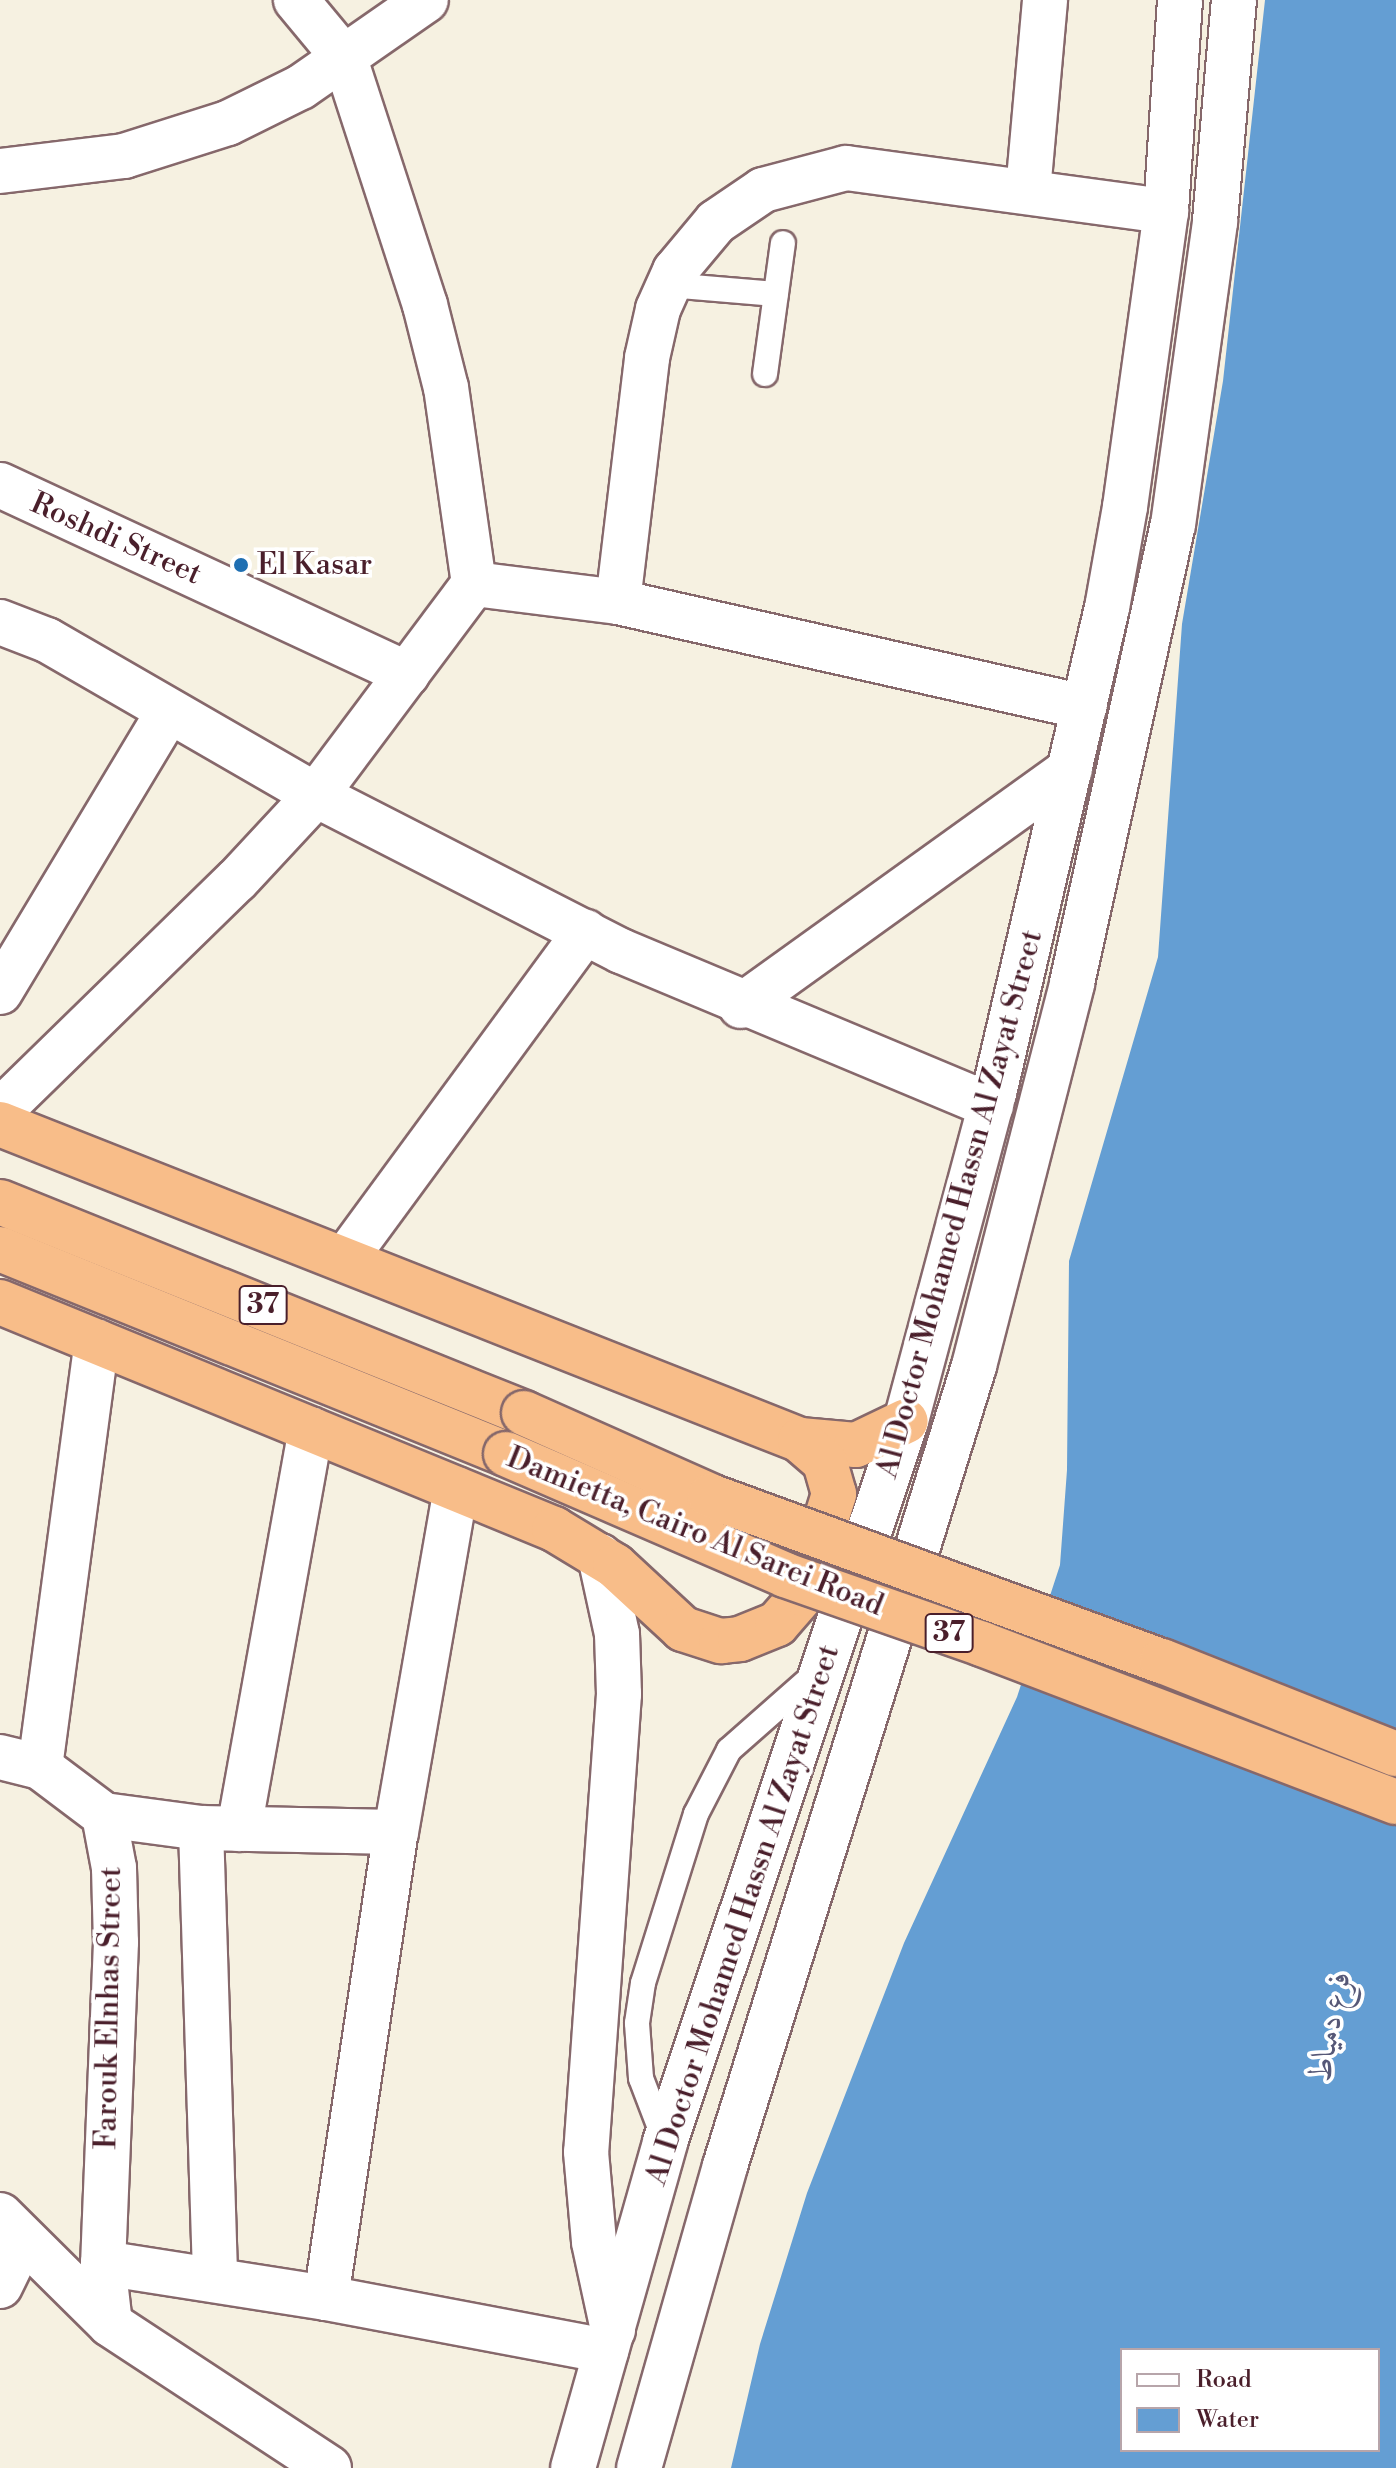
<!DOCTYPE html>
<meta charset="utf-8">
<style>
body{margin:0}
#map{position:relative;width:1396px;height:2468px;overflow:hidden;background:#f6f1e1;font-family:"Libre Bodoni",Amiri,serif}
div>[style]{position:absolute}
.water>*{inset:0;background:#649ed3}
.roads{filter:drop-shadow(2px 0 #86686b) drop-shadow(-2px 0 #86686b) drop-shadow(0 2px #86686b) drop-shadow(0 -2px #86686b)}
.service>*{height:24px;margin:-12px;padding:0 12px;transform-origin:12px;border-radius:12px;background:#fff}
.minor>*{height:44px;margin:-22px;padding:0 22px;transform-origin:22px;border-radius:22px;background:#fff}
.tertiary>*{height:44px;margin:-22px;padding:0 22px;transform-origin:22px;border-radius:22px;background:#fff}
.trunk>*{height:44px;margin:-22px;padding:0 22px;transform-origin:22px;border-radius:22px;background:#f8bd89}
.bridges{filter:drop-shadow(2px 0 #86686b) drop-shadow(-2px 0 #86686b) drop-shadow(0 2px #86686b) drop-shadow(0 -2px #86686b)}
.trunk-bridge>*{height:44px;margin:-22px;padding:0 22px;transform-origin:22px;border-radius:22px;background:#f8bd89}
.dots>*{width:22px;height:22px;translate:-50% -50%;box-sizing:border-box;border:4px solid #fff;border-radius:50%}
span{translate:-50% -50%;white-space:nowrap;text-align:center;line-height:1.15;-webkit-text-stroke:7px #fff;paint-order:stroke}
.shield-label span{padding:2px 6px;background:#fff;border:2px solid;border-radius:6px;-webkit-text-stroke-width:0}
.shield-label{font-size:28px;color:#4a1f2b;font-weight:700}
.street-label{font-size:30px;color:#4a1f2b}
.poi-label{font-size:30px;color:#4a1f2b}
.left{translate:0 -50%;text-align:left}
.water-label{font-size:32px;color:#565877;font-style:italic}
.legend{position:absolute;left:1120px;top:2348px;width:260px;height:104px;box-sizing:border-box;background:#fff;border:2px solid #b7a5aa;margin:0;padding:10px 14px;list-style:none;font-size:24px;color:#4a1f2b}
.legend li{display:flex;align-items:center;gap:16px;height:40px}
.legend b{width:40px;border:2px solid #b7a5aa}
</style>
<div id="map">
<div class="water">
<i style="clip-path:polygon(evenodd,1265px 0,1396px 0,1396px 2468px,731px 2468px,760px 2344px,807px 2193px,904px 1943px,1017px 1697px,1060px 1565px,1067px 1470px,1069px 1261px,1158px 957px,1182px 624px,1223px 381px,1265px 0,1122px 2350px,1378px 2350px,1378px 2450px,1122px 2450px,1122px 2350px)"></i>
</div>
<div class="roads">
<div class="service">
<i style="left:669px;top:285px;width:107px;rotate:4.8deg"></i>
<i style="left:765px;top:374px;width:132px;rotate:-82.2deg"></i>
<i style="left:665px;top:2141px;width:67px;rotate:-110.9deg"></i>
<i style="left:641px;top:2078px;width:55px;rotate:-94.2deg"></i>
<i style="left:637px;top:2023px;width:40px;rotate:-81.5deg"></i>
<i style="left:643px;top:1983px;width:177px;rotate:-72.6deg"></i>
<i style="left:696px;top:1814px;width:72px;rotate:-62.7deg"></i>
<i style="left:729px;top:1750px;width:113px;rotate:-41.4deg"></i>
</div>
<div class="minor">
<i style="left:0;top:171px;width:125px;rotate:-6.9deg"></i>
<i style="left:124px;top:156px;width:109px;rotate:-17.6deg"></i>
<i style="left:228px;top:123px;width:81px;rotate:-26.3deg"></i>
<i style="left:301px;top:87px;width:152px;rotate:-34.8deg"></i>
<i style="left:1028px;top:191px;width:192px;rotate:-84.9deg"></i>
<i style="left:0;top:485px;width:449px;rotate:24.9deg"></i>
<i style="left:474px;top:584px;width:145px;rotate:7.1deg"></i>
<i style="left:618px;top:602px;width:478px;rotate:12.7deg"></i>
<i style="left:618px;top:602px;width:246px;rotate:-83.2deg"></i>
<i style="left:647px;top:358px;width:50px;rotate:-77.3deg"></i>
<i style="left:658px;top:309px;width:42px;rotate:-65.9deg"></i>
<i style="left:675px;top:271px;width:64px;rotate:-50.1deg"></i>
<i style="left:716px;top:222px;width:57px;rotate:-34.2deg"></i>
<i style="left:763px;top:190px;width:86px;rotate:-14.8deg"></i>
<i style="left:846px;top:168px;width:323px;rotate:7.7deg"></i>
<i style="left:0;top:622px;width:50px;rotate:21deg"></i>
<i style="left:47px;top:640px;width:310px;rotate:30deg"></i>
<i style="left:316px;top:795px;width:264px;rotate:-53.2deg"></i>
<i style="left:474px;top:584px;width:198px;rotate:-98.1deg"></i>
<i style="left:446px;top:388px;width:86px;rotate:-104.2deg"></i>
<i style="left:425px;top:305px;width:259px;rotate:-108deg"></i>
<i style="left:345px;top:59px;width:77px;rotate:-129.7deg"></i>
<i style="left:0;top:992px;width:324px;rotate:-59deg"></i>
<i style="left:741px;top:1006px;width:405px;rotate:-35.7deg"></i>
<i style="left:0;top:1111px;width:331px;rotate:-44.3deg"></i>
<i style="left:237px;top:880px;width:116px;rotate:-47.1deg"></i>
<i style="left:316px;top:795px;width:343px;rotate:27.1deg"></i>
<i style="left:621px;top:951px;width:401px;rotate:22.7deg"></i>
<i style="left:345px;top:1259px;width:406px;rotate:-53.7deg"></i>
<i style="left:600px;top:1556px;width:80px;rotate:77.7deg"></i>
<i style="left:617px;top:1634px;width:60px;rotate:88.1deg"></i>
<i style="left:619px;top:1694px;width:459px;rotate:94.1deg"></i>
<i style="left:586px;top:2152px;width:90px;rotate:84.9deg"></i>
<i style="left:594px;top:2242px;width:90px;rotate:77.8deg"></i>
<i style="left:0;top:1757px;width:41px;rotate:14deg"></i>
<i style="left:40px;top:1767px;width:80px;rotate:36.9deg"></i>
<i style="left:104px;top:1815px;width:54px;rotate:79.3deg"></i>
<i style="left:114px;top:1868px;width:74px;rotate:88.5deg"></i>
<i style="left:116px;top:1942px;width:321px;rotate:92.3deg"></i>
<i style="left:103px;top:2263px;width:61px;rotate:83.5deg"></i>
<i style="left:40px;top:1767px;width:429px;rotate:-82.4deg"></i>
<i style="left:104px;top:1815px;width:98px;rotate:7.6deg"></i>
<i style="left:201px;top:1828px;width:195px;rotate:1.2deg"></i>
<i style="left:201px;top:1828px;width:452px;rotate:88.2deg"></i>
<i style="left:239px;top:1829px;width:406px;rotate:-79.8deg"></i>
<i style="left:0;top:2215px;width:155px;rotate:44.7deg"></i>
<i style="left:110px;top:2324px;width:262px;rotate:33.3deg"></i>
<i style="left:103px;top:2263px;width:226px;rotate:8.9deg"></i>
<i style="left:326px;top:2298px;width:285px;rotate:10.7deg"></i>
<i style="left:0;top:2286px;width:52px;rotate:-63.9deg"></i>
<i style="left:326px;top:2298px;width:471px;rotate:-81.5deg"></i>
<i style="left:396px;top:1832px;width:348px;rotate:-80.1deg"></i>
</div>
<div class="tertiary">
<i style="left:573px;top:2468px;width:339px;rotate:-74.2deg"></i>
<i style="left:665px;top:2142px;width:760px;rotate:-71.52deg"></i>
<i style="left:906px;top:1421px;width:340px;rotate:-75deg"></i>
<i style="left:994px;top:1093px;width:498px;rotate:-76.9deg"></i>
<i style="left:1107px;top:608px;width:103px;rotate:-79.9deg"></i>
<i style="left:1125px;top:507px;width:299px;rotate:-82.1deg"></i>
<i style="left:1166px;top:211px;width:211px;rotate:-86.2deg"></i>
<i style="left:639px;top:2468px;width:314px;rotate:-74.1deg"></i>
<i style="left:725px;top:2166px;width:838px;rotate:-72.71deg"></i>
<i style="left:974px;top:1366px;width:395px;rotate:-75.6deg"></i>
<i style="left:1072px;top:983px;width:469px;rotate:-77.6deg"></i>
<i style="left:1173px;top:525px;width:307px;rotate:-82.1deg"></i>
<i style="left:1215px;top:221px;width:222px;rotate:-85.1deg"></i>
</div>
<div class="trunk">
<i style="left:0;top:1124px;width:860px;rotate:21.55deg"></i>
<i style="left:800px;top:1440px;width:56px;rotate:5.1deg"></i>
<i style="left:856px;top:1445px;width:55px;rotate:-25.6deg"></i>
<i style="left:0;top:1202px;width:565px;rotate:21.93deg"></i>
<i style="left:0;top:1249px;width:546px;rotate:22.05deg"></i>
<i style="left:0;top:1302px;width:599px;rotate:22.28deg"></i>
<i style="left:554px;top:1529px;width:71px;rotate:31.2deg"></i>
<i style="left:615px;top:1566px;width:93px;rotate:42.8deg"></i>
<i style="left:683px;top:1629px;width:40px;rotate:18deg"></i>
<i style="left:721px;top:1641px;width:19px;rotate:-6deg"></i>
<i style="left:740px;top:1639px;width:40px;rotate:-22deg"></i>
<i style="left:777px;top:1624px;width:40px;rotate:-49deg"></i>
<i style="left:803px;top:1594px;width:105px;rotate:-72.8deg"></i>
<i style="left:834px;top:1494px;width:33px;rotate:-106deg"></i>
<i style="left:825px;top:1462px;width:33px;rotate:-139deg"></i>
</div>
</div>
<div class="bridges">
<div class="trunk-bridge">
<i style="left:524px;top:1413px;width:204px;rotate:24deg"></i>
<i style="left:710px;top:1496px;width:481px;rotate:20.1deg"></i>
<i style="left:1162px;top:1661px;width:252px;rotate:21.7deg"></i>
<i style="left:506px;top:1454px;width:304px;rotate:23.4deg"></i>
<i style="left:785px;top:1575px;width:209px;rotate:19.3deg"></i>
<i style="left:982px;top:1644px;width:443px;rotate:20.9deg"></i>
</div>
</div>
<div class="dots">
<i style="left:241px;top:565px;background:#1f6fb2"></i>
</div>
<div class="shield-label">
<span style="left:263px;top:1305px">37</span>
<span style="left:949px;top:1633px">37</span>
</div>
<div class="street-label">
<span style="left:116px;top:539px;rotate:24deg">Roshdi Street</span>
<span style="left:960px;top:1204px;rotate:-75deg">Al Doctor Mohamed Hassn Al Zayat Street</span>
<span style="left:695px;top:1532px;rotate:22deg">Damietta, Cairo Al Sarei Road</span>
<span style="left:743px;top:1915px;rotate:-72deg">Al Doctor Mohamed Hassn Al Zayat Street</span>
<span style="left:109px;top:2008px;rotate:-89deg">Farouk Elnhas Street</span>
</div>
<div class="poi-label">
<span class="left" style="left:257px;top:565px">El Kasar</span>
</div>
<div class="water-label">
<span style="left:1330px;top:2026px;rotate:-79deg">فرع دمياط</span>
</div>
<ul class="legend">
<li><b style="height:10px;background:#fff"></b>Road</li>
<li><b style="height:22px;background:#649ed3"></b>Water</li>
</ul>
</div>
